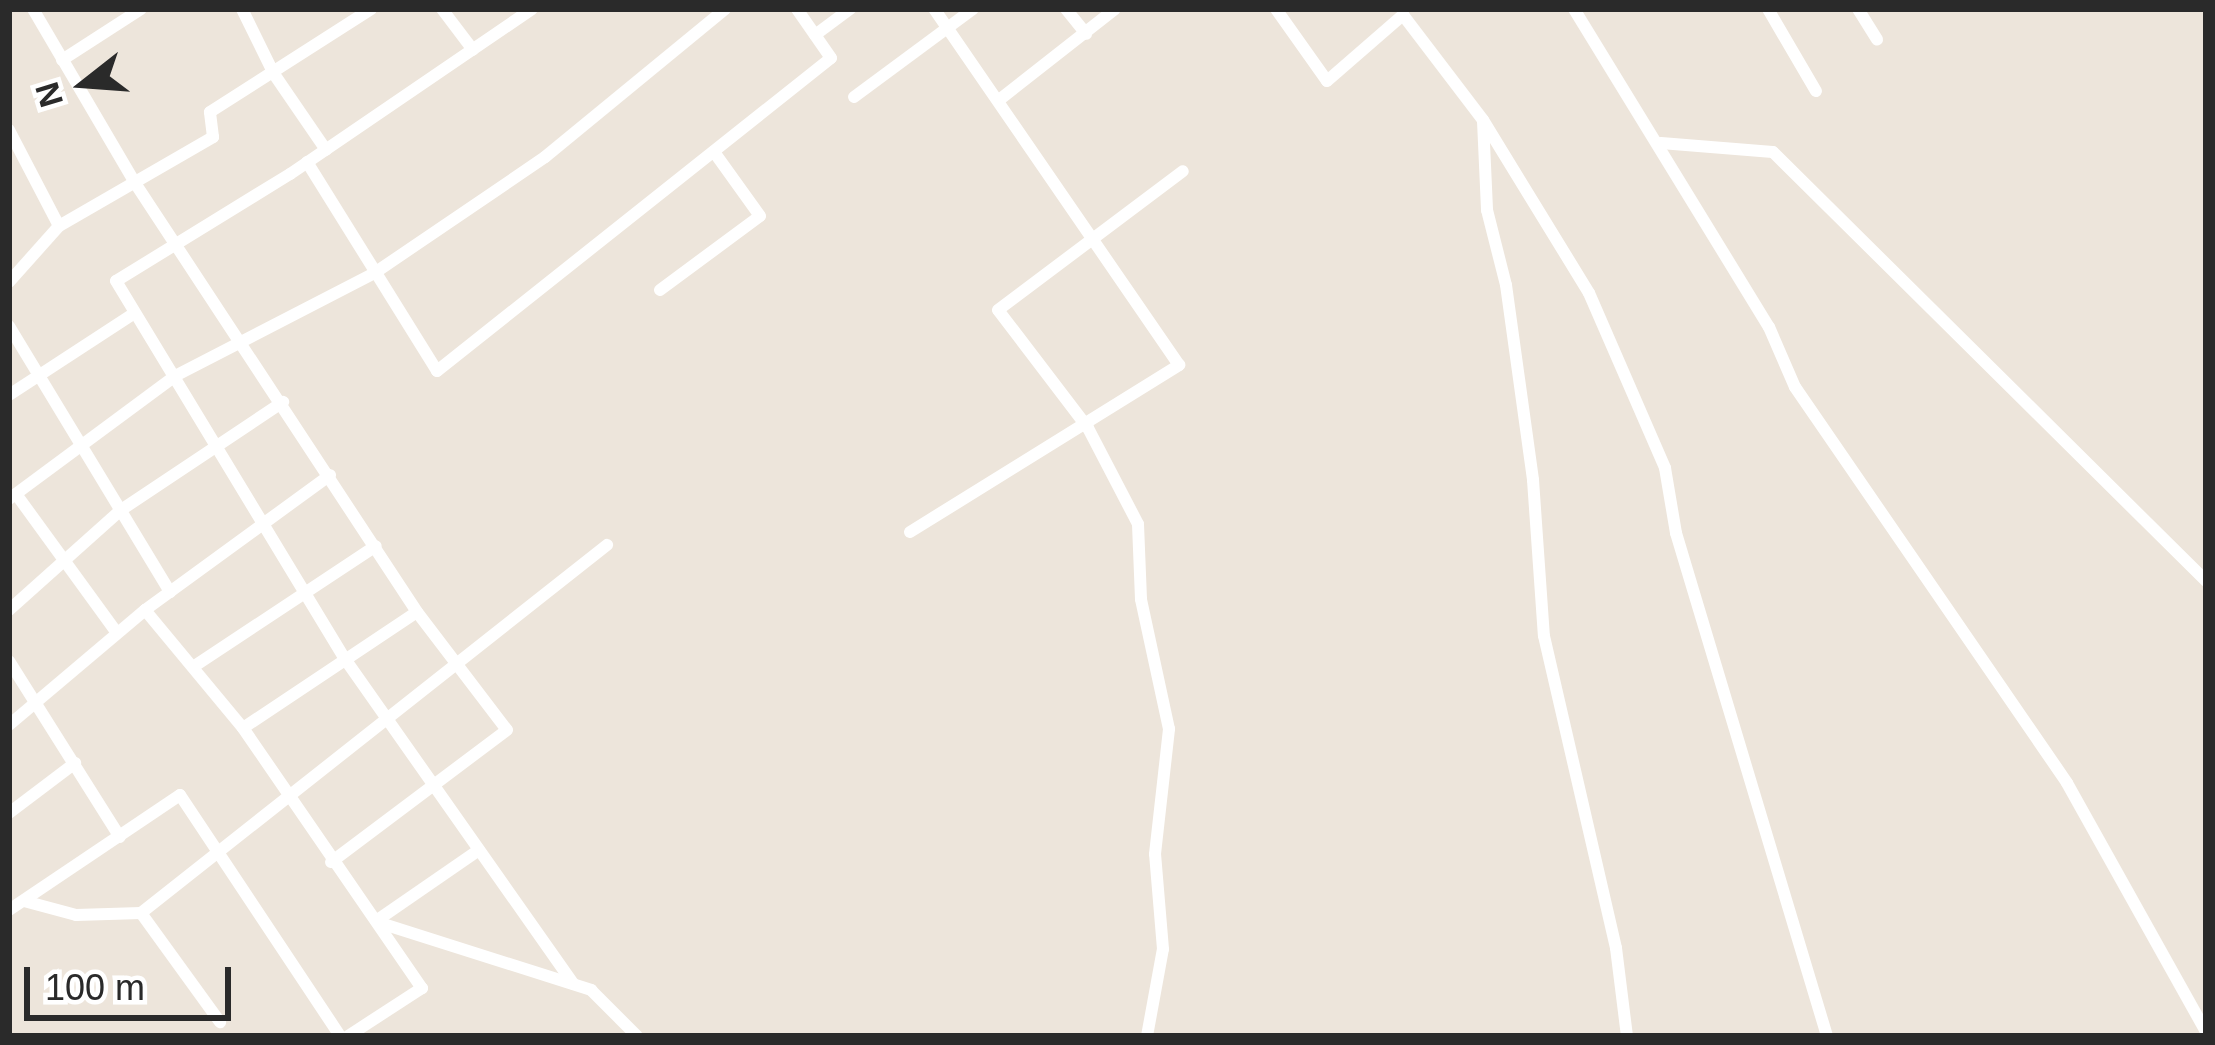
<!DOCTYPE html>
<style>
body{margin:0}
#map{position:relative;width:2215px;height:1045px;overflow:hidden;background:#ede5db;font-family:Arial,sans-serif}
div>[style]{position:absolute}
.street>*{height:12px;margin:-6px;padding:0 6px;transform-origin:6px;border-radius:6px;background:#fff}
span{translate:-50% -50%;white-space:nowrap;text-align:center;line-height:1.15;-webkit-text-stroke:9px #fff;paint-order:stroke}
.frame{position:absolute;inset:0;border:12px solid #2a2a2a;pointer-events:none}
.north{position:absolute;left:24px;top:24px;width:120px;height:120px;-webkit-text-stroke:9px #fff;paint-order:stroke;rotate:253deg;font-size:33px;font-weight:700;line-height:48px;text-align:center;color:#2a2a2a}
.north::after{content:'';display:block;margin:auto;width:42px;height:54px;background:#2a2a2a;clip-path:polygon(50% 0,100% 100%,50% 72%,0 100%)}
.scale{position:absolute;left:24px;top:967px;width:207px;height:54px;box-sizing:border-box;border:6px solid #2a2a2a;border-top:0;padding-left:15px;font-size:36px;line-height:42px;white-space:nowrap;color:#2a2a2a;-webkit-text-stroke:9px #fff;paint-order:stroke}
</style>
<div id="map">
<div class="street">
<i style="left:33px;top:9px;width:202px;rotate:59.6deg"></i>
<i style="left:135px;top:183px;width:513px;rotate:56.68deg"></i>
<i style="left:417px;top:612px;width:148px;rotate:52.7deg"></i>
<i style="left:507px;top:730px;width:220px;rotate:143.1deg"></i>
<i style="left:242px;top:9px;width:72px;rotate:63.8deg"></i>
<i style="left:274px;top:74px;width:92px;rotate:55.6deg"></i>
<i style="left:442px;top:9px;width:51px;rotate:52.9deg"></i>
<i style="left:532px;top:9px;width:293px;rotate:145.7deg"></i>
<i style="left:290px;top:174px;width:204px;rotate:148.4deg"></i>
<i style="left:116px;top:281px;width:442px;rotate:58.8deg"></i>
<i style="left:345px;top:659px;width:397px;rotate:54.9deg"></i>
<i style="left:1066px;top:9px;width:32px;rotate:51deg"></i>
<i style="left:1276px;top:9px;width:88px;rotate:54.7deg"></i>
<i style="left:1327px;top:81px;width:101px;rotate:-41deg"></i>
<i style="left:1403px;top:15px;width:132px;rotate:52.7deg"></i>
<i style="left:1483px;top:120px;width:203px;rotate:58.5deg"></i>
<i style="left:1589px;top:293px;width:191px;rotate:66.5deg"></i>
<i style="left:1665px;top:468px;width:66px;rotate:80.4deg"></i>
<i style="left:1676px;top:533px;width:525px;rotate:73.29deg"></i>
<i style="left:1574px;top:9px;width:373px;rotate:58.5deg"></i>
<i style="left:1769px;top:327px;width:65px;rotate:66.6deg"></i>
<i style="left:1795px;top:387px;width:480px;rotate:55.5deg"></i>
<i style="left:2067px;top:783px;width:285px;rotate:60.8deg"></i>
<i style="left:1768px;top:9px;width:95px;rotate:59.7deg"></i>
<i style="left:1858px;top:9px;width:36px;rotate:58deg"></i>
<i style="left:815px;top:35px;width:44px;rotate:-36.6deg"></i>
<i style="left:62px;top:60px;width:94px;rotate:-32.8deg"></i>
<i style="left:854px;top:97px;width:148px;rotate:-36.5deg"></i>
<i style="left:999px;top:100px;width:147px;rotate:-38.1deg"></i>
<i style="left:1483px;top:121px;width:89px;rotate:87.4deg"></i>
<i style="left:1487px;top:210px;width:77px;rotate:75.8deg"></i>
<i style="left:1506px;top:285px;width:197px;rotate:82.1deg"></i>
<i style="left:1533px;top:480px;width:156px;rotate:86deg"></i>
<i style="left:1544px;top:636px;width:320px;rotate:77deg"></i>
<i style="left:1616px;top:948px;width:89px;rotate:82.9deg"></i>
<i style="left:9px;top:130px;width:108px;rotate:62.5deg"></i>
<i style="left:1661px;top:143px;width:112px;rotate:4.6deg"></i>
<i style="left:1773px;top:152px;width:610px;rotate:44.73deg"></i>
<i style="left:307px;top:162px;width:246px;rotate:58.1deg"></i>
<i style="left:437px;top:371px;width:503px;rotate:-38.46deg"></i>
<i style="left:831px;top:58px;width:60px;rotate:-124.8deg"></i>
<i style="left:9px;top:282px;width:75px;rotate:-48.2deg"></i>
<i style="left:59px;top:226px;width:178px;rotate:-30deg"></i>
<i style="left:213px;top:137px;width:25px;rotate:-97deg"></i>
<i style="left:210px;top:112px;width:191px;rotate:-32.6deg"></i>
<i style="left:660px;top:290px;width:124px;rotate:-36.5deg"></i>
<i style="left:760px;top:216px;width:79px;rotate:-125.7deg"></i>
<i style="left:9px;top:326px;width:311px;rotate:58.8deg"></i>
<i style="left:9px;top:395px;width:150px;rotate:-33.1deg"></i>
<i style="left:16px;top:494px;width:172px;rotate:54deg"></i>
<i style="left:9px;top:499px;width:207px;rotate:-36.5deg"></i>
<i style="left:175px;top:376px;width:223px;rotate:-27.3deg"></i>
<i style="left:373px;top:274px;width:208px;rotate:-34.2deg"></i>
<i style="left:545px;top:157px;width:233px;rotate:-39.4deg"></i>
<i style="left:910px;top:532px;width:317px;rotate:-31.8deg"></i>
<i style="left:1179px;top:365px;width:432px;rotate:-124.5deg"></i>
<i style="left:9px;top:610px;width:150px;rotate:-41.8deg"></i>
<i style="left:121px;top:510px;width:195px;rotate:-33.7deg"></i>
<i style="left:145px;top:610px;width:153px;rotate:50.3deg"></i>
<i style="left:243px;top:728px;width:316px;rotate:55.5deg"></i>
<i style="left:422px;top:988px;width:88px;rotate:147deg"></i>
<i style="left:9px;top:661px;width:208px;rotate:57.8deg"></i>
<i style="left:193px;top:667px;width:219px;rotate:-33.5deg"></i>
<i style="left:9px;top:725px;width:178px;rotate:-40.2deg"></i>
<i style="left:145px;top:610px;width:229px;rotate:-36.1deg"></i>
<i style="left:243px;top:728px;width:209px;rotate:-33.7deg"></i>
<i style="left:9px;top:813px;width:83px;rotate:-37.1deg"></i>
<i style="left:24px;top:901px;width:54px;rotate:15.1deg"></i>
<i style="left:76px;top:915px;width:65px;rotate:-1.8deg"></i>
<i style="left:141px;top:913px;width:135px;rotate:54.1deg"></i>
<i style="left:9px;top:910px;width:206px;rotate:-33.9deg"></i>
<i style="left:180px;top:795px;width:289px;rotate:56.4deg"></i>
<i style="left:141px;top:913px;width:594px;rotate:-38.3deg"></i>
<i style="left:376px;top:921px;width:125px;rotate:-34.6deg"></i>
<i style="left:377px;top:922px;width:225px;rotate:17.6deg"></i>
<i style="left:591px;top:990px;width:65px;rotate:45deg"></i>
<i style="left:1147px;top:1036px;width:88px;rotate:-79.6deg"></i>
<i style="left:1163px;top:949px;width:95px;rotate:-94.8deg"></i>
<i style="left:1155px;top:854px;width:126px;rotate:-83.6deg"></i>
<i style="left:1169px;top:729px;width:133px;rotate:-102.2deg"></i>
<i style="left:1141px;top:599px;width:75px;rotate:-92.3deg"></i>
<i style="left:1138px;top:524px;width:108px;rotate:-117.5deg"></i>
<i style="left:1088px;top:428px;width:148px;rotate:-127.3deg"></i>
<i style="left:998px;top:310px;width:231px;rotate:-36.9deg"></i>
</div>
<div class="frame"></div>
<div class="north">N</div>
<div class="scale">100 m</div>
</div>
